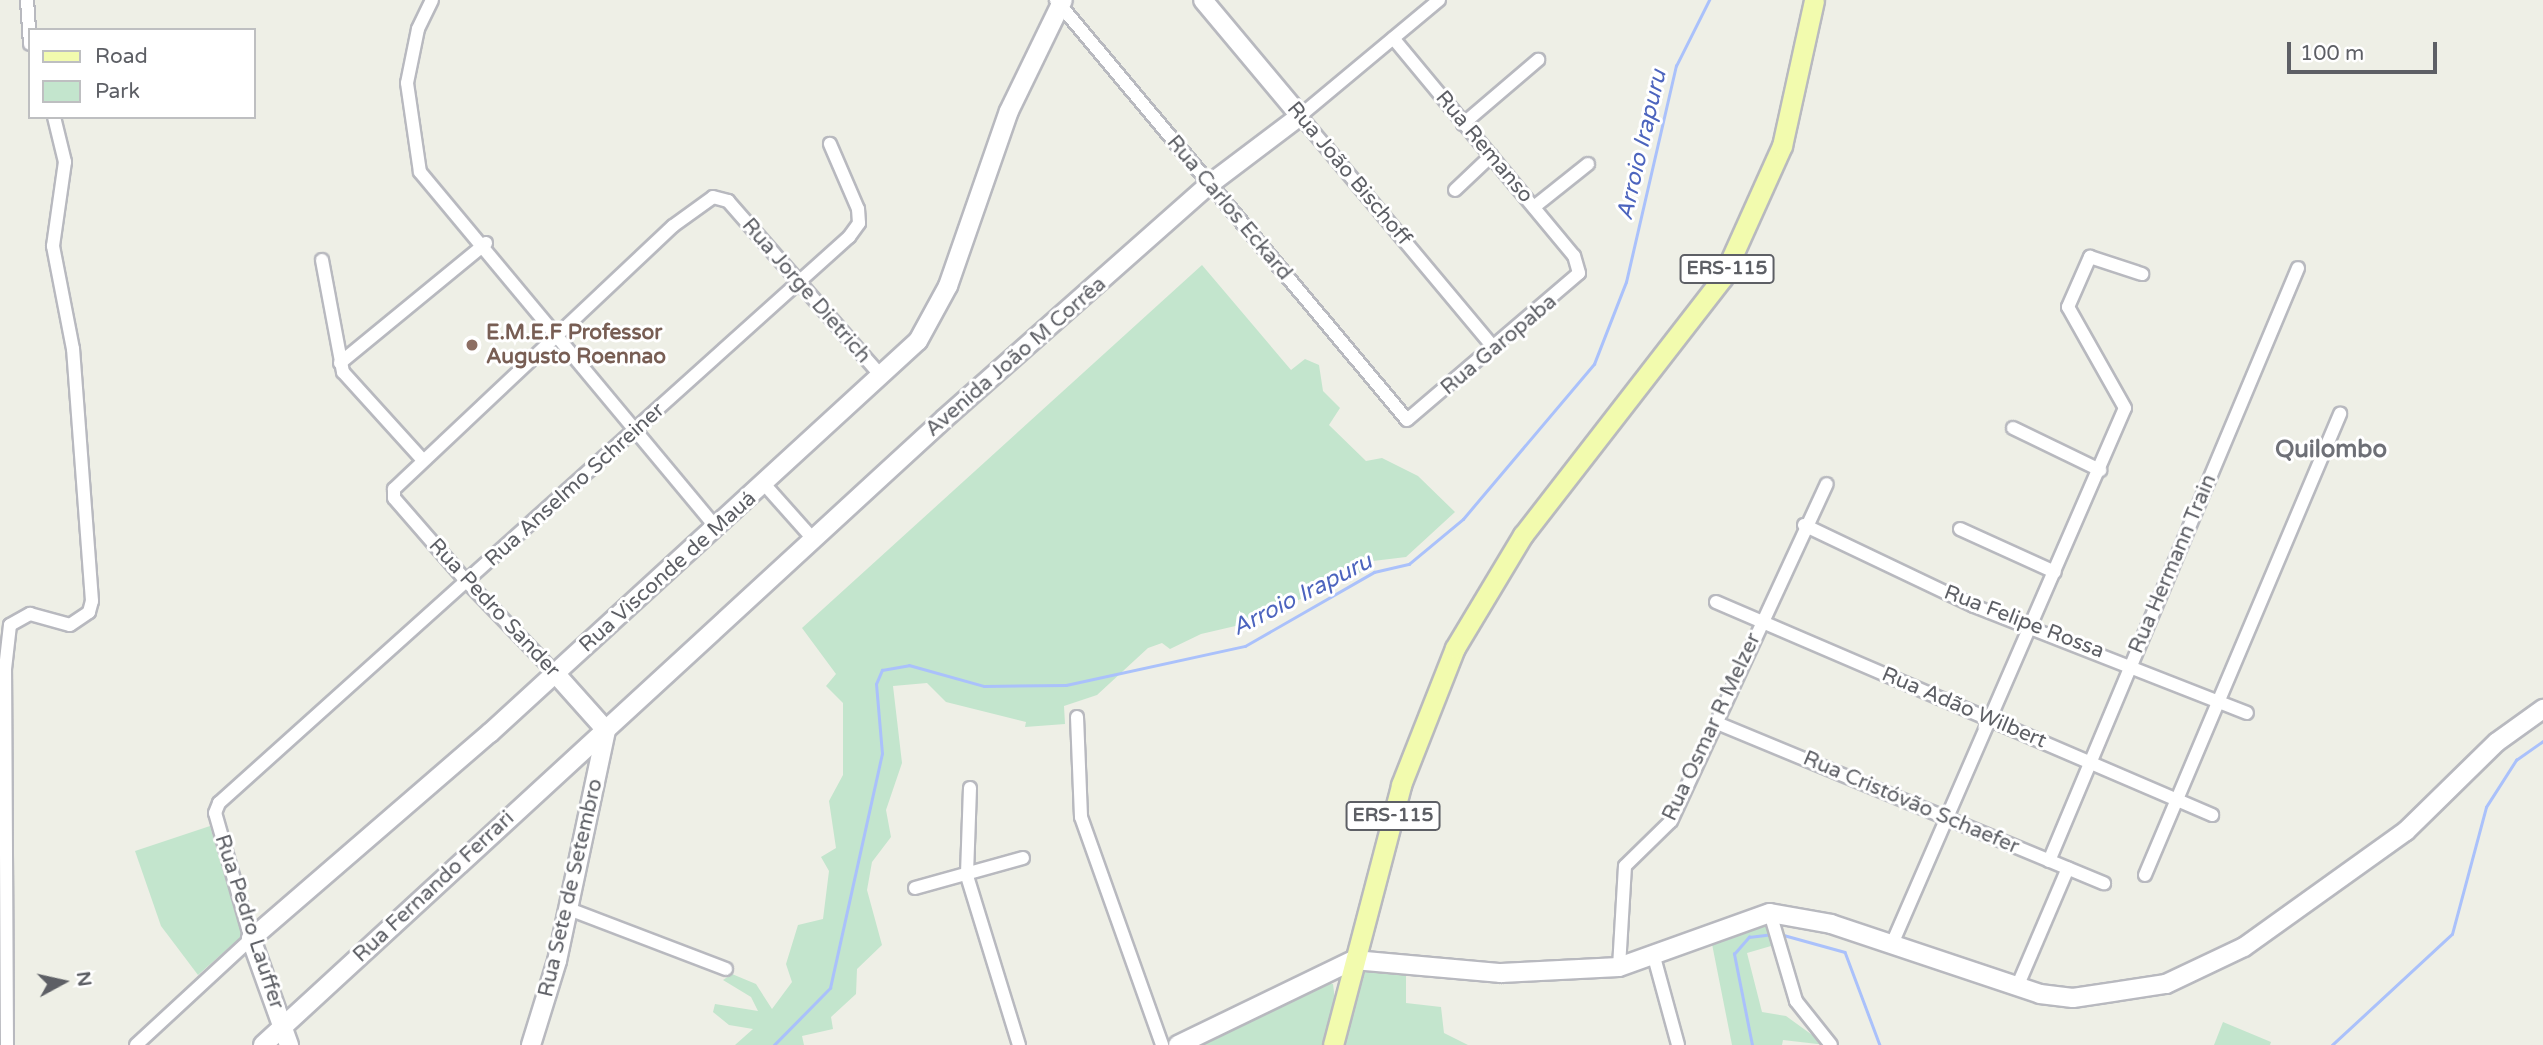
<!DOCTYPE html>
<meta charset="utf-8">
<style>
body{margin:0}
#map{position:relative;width:2543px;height:1045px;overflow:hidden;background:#eeefe6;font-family:"Varela Round",sans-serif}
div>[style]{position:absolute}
.green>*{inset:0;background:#c3e5cd}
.stream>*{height:2.5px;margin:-1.25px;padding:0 1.25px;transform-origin:1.25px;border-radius:1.25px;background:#aac1fb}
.roads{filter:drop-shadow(2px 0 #b8b9bf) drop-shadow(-2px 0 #b8b9bf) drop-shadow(0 2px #b8b9bf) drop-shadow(0 -2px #b8b9bf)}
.street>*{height:12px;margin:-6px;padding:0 6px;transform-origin:6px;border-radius:6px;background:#fff}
.secondary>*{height:18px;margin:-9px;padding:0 9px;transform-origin:9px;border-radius:9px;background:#fff}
.primary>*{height:19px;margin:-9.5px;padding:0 9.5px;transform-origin:9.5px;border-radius:9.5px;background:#f2fbae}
.dots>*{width:19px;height:19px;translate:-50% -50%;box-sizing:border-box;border:4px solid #fff;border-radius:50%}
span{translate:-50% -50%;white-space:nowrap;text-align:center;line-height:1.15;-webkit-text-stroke:6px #fff;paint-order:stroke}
.shield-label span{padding:2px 5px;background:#fff;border:2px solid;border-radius:5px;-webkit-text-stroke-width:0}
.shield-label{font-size:19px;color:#5d5f65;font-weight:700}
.street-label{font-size:21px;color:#5d5f65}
.education-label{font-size:21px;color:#785e54;font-weight:700}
.left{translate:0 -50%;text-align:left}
.water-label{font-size:23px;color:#4c64be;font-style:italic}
.quarter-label{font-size:24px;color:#6e7077;font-weight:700}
.legend{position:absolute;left:28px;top:28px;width:228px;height:91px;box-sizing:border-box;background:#fff;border:2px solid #bebfc1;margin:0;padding:9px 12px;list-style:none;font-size:21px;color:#5d5f65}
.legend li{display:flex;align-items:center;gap:14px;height:35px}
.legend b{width:35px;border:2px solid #bebfc1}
.north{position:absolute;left:28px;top:947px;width:70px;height:70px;-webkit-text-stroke:5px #fff;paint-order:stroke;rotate:82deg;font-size:19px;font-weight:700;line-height:28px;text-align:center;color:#5d5f65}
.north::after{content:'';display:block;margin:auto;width:24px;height:32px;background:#5d5f65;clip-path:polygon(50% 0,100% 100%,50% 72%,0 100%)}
.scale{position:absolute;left:2287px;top:42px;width:150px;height:32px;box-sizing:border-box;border:4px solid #5d5f65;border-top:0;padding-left:9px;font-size:21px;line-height:24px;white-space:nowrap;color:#5d5f65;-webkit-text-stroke:5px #fff;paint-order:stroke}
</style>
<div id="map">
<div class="green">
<i style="clip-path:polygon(1202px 265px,1291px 370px,1305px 359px,1319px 365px,1323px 391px,1340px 408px,1329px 425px,1366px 461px,1382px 458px,1418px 476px,1455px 512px,1406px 557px,1373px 561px,1366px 570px,1244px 624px,1201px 634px,1170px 649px,1162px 643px,1148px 648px,1097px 695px,1064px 706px,1065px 724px,1025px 727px,1026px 722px,946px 702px,927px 683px,893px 686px,902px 763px,886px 810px,891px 837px,872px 862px,867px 890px,882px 945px,857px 969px,856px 994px,831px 1017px,833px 1029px,802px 1036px,804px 1045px,735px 1045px,753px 1029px,729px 1025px,713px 1012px,715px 1004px,758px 1011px,751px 997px,723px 980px,732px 974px,756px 984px,772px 1009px,792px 982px,786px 964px,798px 925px,823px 919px,829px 871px,821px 857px,836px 848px,829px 801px,843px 775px,843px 703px,826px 686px,836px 674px,802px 628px)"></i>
<i style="clip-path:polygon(210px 826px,242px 936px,198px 975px,161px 926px,135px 851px)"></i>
<i style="clip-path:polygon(1768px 919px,1771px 946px,1747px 953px,1762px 1012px,1786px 1016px,1826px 1045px,1783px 1040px,1782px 1045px,1732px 1045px,1712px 944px)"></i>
<i style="clip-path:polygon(1365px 971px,1406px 972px,1406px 1003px,1441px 1007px,1444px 1033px,1468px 1045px,1338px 1045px,1358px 973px)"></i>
<i style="clip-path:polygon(1321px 983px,1333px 984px,1335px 1000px,1322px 1045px,1200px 1045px)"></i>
<i style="clip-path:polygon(2223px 1022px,2271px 1042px,2270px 1045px,2214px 1045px)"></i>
</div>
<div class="stream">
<i style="left:1780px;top:934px;width:67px;rotate:15.5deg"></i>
<i style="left:1845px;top:952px;width:99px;rotate:69.4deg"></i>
<i style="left:774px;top:1045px;width:80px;rotate:-45.5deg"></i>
<i style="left:830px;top:988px;width:240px;rotate:-77.5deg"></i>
<i style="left:882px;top:754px;width:70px;rotate:-94.9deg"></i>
<i style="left:876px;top:684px;width:15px;rotate:-67deg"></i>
<i style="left:882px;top:670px;width:27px;rotate:-10deg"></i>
<i style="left:909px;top:665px;width:78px;rotate:15.6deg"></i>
<i style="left:984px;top:686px;width:82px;rotate:-0.7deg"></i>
<i style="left:1066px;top:685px;width:183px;rotate:-12.3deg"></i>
<i style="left:1245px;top:646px;width:149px;rotate:-29.8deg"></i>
<i style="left:1374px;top:572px;width:36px;rotate:-13deg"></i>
<i style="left:1409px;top:564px;width:70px;rotate:-39.8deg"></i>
<i style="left:1463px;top:519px;width:203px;rotate:-49.8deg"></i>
<i style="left:1594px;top:364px;width:88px;rotate:-68.7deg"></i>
<i style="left:1626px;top:282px;width:222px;rotate:-77deg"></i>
<i style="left:1676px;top:66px;width:74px;rotate:-63.4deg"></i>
<i style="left:1752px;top:1045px;width:93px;rotate:-101.2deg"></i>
<i style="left:1734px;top:954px;width:23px;rotate:-49deg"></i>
<i style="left:1749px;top:937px;width:24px;rotate:-7deg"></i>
<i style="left:2332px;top:1045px;width:163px;rotate:-42.8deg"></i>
<i style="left:2452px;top:934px;width:131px;rotate:-75deg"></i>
<i style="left:2486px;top:807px;width:56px;rotate:-57.4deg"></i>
<i style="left:2516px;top:760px;width:33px;rotate:-35deg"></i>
</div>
<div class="roads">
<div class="street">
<i style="left:27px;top:0;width:44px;rotate:86.1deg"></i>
<i style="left:432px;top:0;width:32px;rotate:116deg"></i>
<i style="left:418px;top:29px;width:55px;rotate:101.5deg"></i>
<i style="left:407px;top:83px;width:90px;rotate:81.7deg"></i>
<i style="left:420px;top:172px;width:462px;rotate:50.2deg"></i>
<i style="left:1056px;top:0;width:547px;rotate:50.11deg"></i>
<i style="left:1407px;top:420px;width:226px;rotate:-40.5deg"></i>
<i style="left:1579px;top:273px;width:18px;rotate:-106deg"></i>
<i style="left:1574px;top:256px;width:283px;rotate:-129.7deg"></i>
<i style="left:1439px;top:0;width:181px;rotate:140.2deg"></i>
<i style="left:1300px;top:116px;width:302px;rotate:50.1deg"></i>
<i style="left:1463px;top:124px;width:99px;rotate:-40.5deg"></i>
<i style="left:1455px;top:190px;width:50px;rotate:-43.4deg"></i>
<i style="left:1534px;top:207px;width:69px;rotate:-38.5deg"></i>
<i style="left:322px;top:260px;width:114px;rotate:79.4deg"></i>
<i style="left:343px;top:372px;width:118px;rotate:47.8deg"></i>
<i style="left:340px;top:363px;width:189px;rotate:-39.4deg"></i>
<i style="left:2013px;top:428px;width:97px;rotate:25.8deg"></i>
<i style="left:765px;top:485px;width:74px;rotate:48.3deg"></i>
<i style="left:1804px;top:525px;width:188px;rotate:25.5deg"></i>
<i style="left:1974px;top:606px;width:293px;rotate:21.4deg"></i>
<i style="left:1960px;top:529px;width:104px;rotate:24.4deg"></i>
<i style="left:1716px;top:602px;width:540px;rotate:23.24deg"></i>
<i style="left:555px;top:673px;width:127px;rotate:-134deg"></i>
<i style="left:467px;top:582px;width:111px;rotate:-131deg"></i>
<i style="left:394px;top:498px;width:9px;rotate:-90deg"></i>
<i style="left:394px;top:489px;width:383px;rotate:-43.3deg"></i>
<i style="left:673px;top:226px;width:49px;rotate:-35.9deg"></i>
<i style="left:713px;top:197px;width:16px;rotate:15deg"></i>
<i style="left:728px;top:201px;width:232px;rotate:48.8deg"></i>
<i style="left:1077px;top:717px;width:100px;rotate:87.7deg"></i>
<i style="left:1081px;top:817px;width:242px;rotate:70.4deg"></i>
<i style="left:1717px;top:723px;width:419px;rotate:22.5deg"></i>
<i style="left:970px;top:788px;width:88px;rotate:92deg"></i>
<i style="left:967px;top:876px;width:177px;rotate:72.9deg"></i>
<i style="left:2049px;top:861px;width:643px;rotate:-67.22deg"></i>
<i style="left:2145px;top:875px;width:501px;rotate:-67.07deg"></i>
<i style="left:915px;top:888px;width:112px;rotate:-15.5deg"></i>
<i style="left:569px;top:909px;width:168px;rotate:20.9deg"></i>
<i style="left:1770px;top:913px;width:92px;rotate:73.5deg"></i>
<i style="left:1796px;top:1001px;width:56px;rotate:51.5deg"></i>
<i style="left:1892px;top:944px;width:584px;rotate:-66.51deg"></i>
<i style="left:2125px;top:408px;width:116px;rotate:-119.4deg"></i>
<i style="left:2068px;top:307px;width:55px;rotate:-66.3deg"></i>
<i style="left:2090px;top:257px;width:55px;rotate:18.1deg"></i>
<i style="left:1654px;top:957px;width:91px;rotate:74.7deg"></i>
<i style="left:1619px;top:967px;width:101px;rotate:-86.6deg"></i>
<i style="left:1625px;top:866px;width:64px;rotate:-44.4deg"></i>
<i style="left:1671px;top:821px;width:371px;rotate:-65.2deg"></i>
<i style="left:2017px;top:987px;width:129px;rotate:-66.8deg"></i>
<i style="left:7px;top:1045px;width:376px;rotate:-90.3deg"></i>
<i style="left:5px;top:669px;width:44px;rotate:-83.5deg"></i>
<i style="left:10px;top:625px;width:23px;rotate:-29deg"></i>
<i style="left:30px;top:614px;width:41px;rotate:15.4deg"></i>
<i style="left:70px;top:625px;width:23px;rotate:-34deg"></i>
<i style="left:89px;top:612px;width:11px;rotate:-75deg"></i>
<i style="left:92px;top:601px;width:253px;rotate:-94.3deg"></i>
<i style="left:73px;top:349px;width:105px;rotate:-101deg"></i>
<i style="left:53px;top:246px;width:85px;rotate:-81.9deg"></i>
<i style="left:65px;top:162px;width:46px;rotate:-103.7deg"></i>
<i style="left:136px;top:1045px;width:156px;rotate:-42.7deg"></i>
<i style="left:251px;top:939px;width:131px;rotate:-105.9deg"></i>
<i style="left:215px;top:813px;width:11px;rotate:-68deg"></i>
<i style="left:219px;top:803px;width:847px;rotate:-41.94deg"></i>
<i style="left:849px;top:237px;width:17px;rotate:-54deg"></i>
<i style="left:859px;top:223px;width:14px;rotate:-94deg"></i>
<i style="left:858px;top:209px;width:71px;rotate:-113.3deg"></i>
</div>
<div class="secondary">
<i style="left:555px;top:673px;width:76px;rotate:48.2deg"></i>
<i style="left:263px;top:1045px;width:925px;rotate:-42.59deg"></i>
<i style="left:944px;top:419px;width:355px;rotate:-41.5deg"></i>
<i style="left:1210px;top:184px;width:113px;rotate:-37.1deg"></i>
<i style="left:1300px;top:116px;width:151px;rotate:-129.9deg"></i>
<i style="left:289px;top:1045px;width:113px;rotate:-109.7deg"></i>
<i style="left:251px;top:939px;width:316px;rotate:-40.8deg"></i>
<i style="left:490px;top:733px;width:580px;rotate:-42.49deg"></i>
<i style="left:918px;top:341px;width:63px;rotate:-61.4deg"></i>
<i style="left:948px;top:286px;width:185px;rotate:-70.8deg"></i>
<i style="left:1009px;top:111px;width:123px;rotate:-64.1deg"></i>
<i style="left:531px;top:1045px;width:88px;rotate:-72.8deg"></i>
<i style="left:557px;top:961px;width:236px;rotate:-78deg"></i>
<i style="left:1178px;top:1045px;width:195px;rotate:-25.8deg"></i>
<i style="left:1354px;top:960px;width:148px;rotate:5.1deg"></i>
<i style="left:1501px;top:973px;width:118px;rotate:-2.9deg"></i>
<i style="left:1619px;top:967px;width:160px;rotate:-19.7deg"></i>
<i style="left:1770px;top:913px;width:62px;rotate:10.2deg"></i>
<i style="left:1831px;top:924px;width:220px;rotate:18.5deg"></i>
<i style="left:2040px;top:994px;width:33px;rotate:7deg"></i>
<i style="left:2073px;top:998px;width:94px;rotate:-8.6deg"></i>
<i style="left:2166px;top:984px;width:86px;rotate:-25.4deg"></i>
<i style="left:2244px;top:947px;width:199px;rotate:-35.6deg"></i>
<i style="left:2406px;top:831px;width:127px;rotate:-44.4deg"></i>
<i style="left:2497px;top:742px;width:57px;rotate:-35.7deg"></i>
</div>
<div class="primary">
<i style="left:1333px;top:1045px;width:269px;rotate:-75.3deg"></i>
<i style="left:1401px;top:785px;width:147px;rotate:-68.5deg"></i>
<i style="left:1455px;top:648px;width:132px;rotate:-59deg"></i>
<i style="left:1523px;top:535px;width:326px;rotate:-52.2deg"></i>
<i style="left:1723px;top:277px;width:144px;rotate:-65.8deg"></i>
<i style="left:1782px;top:146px;width:149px;rotate:-77.6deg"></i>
</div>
</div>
<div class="dots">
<i style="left:472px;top:345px;background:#8d6e63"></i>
</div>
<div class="shield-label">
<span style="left:1727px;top:269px">ERS-115</span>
<span style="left:1393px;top:816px">ERS-115</span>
</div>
<div class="street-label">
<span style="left:1484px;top:147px;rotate:50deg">Rua Remanso</span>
<span style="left:1349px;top:174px;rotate:50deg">Rua João Bischoff</span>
<span style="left:1229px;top:208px;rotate:50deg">Rua Carlos Eckard</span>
<span style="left:806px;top:291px;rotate:49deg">Rua Jorge Dietrich</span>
<span style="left:1499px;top:345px;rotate:-40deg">Rua Garopaba</span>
<span style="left:1016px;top:357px;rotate:-41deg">Avenida João M Corrêa</span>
<span style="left:575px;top:485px;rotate:-42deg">Rua Anselmo Schreiner</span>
<span style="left:2173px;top:564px;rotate:-67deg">Rua Hermann Train</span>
<span style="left:668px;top:572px;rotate:-42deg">Rua Visconde de Mauá</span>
<span style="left:494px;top:608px;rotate:47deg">Rua Pedro Sander</span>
<span style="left:2024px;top:622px;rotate:21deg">Rua Felipe Rossa</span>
<span style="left:1964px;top:708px;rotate:23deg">Rua Adão Wilbert</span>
<span style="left:1712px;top:727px;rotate:-65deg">Rua Osmar R Melzer</span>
<span style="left:1911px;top:803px;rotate:23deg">Rua Cristóvão Schaefer</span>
<span style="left:434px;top:887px;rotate:-43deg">Rua Fernando Ferrari</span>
<span style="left:571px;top:888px;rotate:-77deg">Rua Sete de Setembro</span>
<span style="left:249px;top:922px;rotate:72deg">Rua Pedro Lauffer</span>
</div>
<div class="education-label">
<span class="left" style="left:486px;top:345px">E.M.E.F Professor<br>Augusto Roennao</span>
</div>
<div class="water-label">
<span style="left:1642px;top:145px;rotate:-77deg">Arroio Irapuru</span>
<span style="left:1302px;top:595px;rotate:-27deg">Arroio Irapuru</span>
</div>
<div class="quarter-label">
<span style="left:2331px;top:450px">Quilombo</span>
</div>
<ul class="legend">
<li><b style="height:9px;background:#f2fbae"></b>Road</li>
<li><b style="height:19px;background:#c3e5cd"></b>Park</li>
</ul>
<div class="north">N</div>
<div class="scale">100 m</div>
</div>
